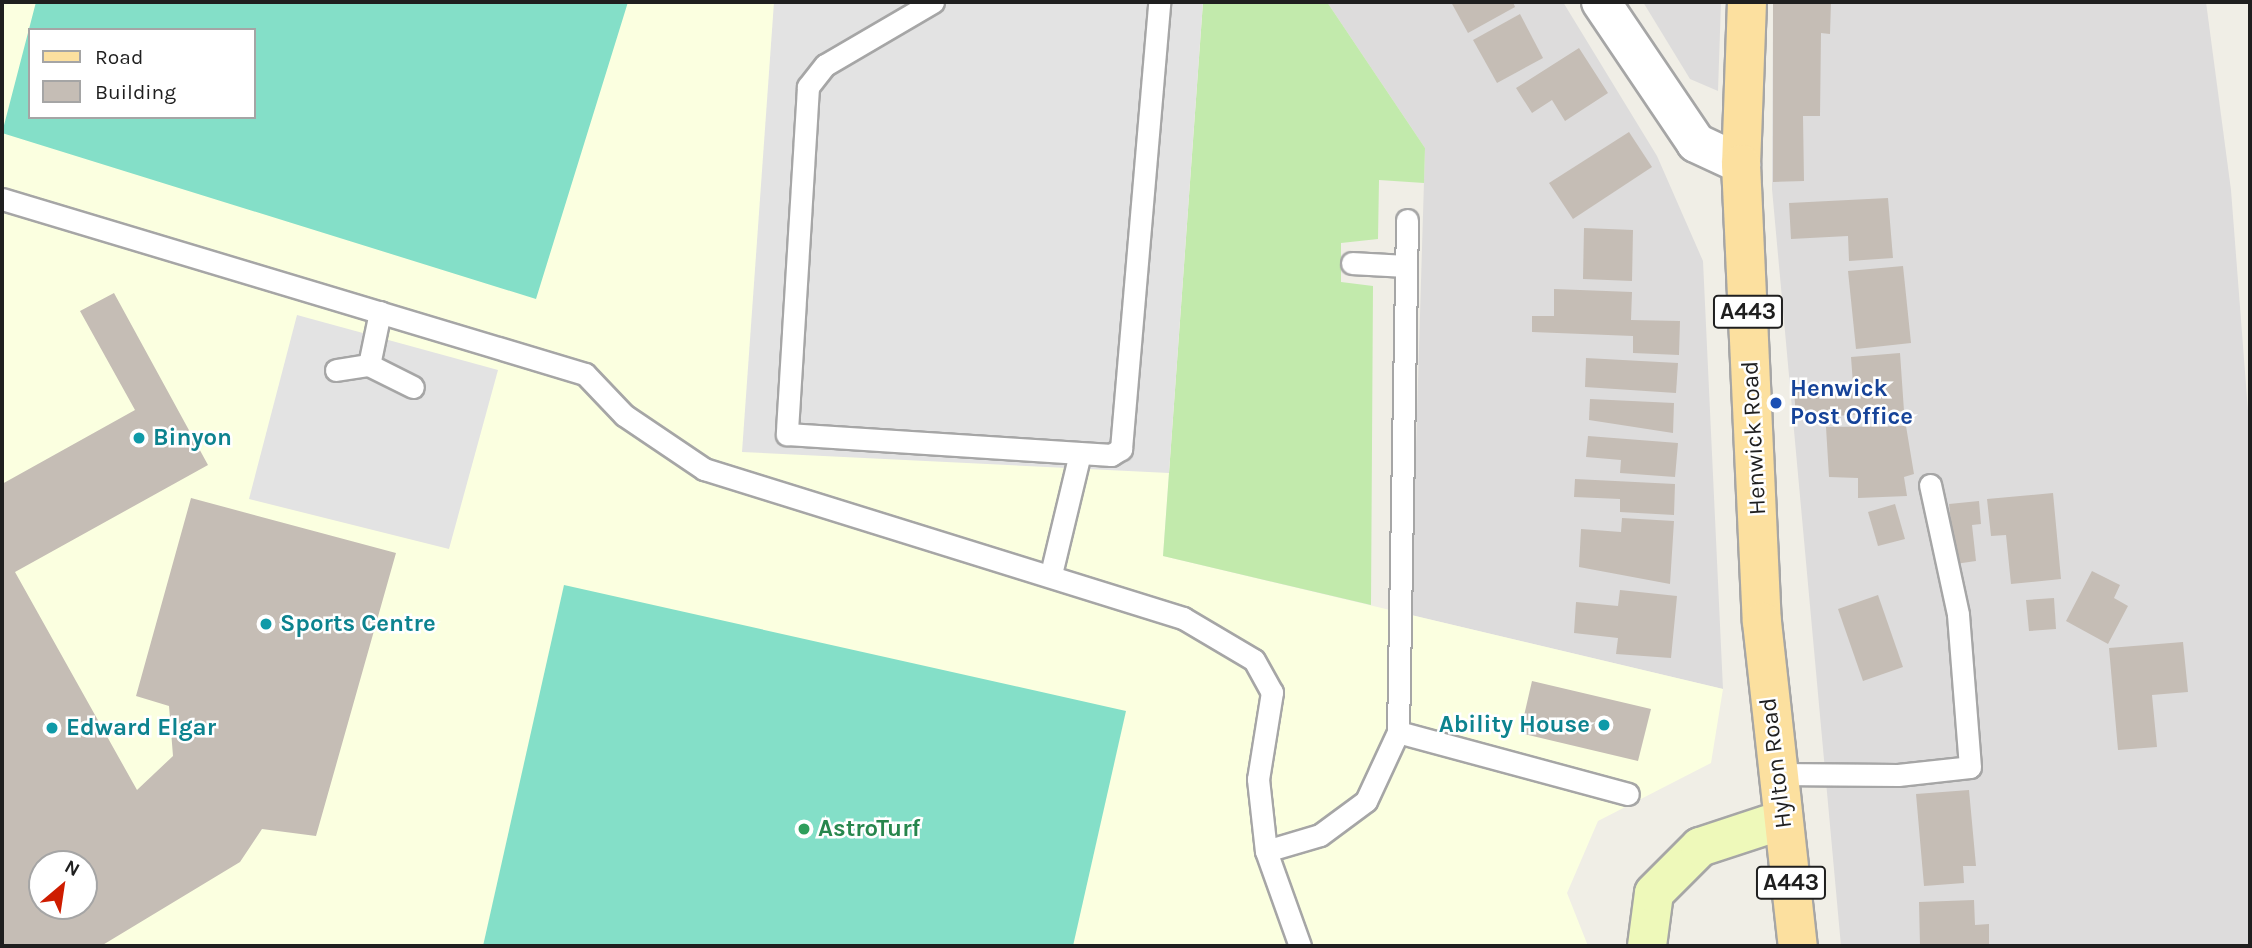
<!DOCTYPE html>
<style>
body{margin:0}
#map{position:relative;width:2252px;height:948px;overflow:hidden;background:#f0eee6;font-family:Karla,sans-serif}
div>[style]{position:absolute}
.residential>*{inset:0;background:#dddcdc}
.education>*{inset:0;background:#fbffe0}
.grass>*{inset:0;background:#c2eaac}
.pitch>*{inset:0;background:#84dfc8}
.parking>*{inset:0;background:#e3e3e3}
.building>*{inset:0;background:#c5bdb5}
.roads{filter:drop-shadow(2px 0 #a6a6a6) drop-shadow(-2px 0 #a6a6a6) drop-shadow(0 2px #a6a6a6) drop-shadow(0 -2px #a6a6a6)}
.service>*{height:21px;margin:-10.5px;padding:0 10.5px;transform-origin:10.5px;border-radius:10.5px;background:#fff}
.minor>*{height:38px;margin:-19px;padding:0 19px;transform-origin:19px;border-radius:19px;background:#fff}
.secondary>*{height:38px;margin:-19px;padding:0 19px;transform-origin:19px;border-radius:19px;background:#eef9ba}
.primary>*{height:38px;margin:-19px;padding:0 19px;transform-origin:19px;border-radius:19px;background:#fce09f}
.dots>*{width:19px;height:19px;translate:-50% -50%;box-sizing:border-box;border:4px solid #fff;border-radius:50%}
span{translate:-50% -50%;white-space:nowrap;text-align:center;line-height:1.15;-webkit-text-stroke:5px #fff;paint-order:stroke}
.shield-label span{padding:2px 5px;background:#fff;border:2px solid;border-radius:5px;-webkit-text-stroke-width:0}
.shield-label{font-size:23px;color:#1f1f1f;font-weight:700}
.transit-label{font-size:24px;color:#164399;font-weight:700}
.left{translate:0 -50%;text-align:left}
.culture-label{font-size:24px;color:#0d838f;font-weight:700}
.right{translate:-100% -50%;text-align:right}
.street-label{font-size:24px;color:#1f1f1f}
.leisure-label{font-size:24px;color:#27864d;font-weight:700}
.frame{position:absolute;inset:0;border:4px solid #1f1f1f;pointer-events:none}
.legend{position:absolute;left:28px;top:28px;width:228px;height:91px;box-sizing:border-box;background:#fff;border:2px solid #a5a5a5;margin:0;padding:9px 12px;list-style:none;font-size:21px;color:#1f1f1f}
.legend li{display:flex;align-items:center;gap:14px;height:35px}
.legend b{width:35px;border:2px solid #a5a5a5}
.north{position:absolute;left:28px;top:850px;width:70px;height:70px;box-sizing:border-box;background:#fff;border:2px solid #a5a5a5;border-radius:50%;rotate:29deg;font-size:19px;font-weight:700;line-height:28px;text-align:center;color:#1f1f1f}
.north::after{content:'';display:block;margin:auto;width:24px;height:32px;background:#ce1c00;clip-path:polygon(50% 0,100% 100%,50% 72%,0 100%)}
</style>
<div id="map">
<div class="residential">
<i style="clip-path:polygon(1327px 2px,1563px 2px,1657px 156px,1703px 261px,1723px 689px,1411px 615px,1425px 148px)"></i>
<i style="clip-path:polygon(1643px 2px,1721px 2px,1718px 91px,1690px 79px)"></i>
<i style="clip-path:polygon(1773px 2px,2206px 2px,2231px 190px,2250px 437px,2250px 946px,1841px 946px,1772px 189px)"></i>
</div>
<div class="education">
<i style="clip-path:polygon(evenodd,2px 2px,1203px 2px,1163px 556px,1723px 689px,1711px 763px,1598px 821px,1567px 893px,1588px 946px,2px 946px,2px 2px,30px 30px,254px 30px,254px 117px,30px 117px,30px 30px,2px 2px,42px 864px,84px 864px,84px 906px,42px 906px,42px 864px)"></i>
</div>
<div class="grass">
<i style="clip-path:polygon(1203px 2px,1327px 2px,1425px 148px,1424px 183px,1379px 180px,1378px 239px,1341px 243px,1341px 282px,1373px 286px,1371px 605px,1163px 556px)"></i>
</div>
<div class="pitch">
<i style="clip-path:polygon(evenodd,36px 2px,628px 2px,536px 299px,2px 133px,36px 2px,30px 30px,254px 30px,254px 117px,30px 117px,30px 30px)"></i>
<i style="clip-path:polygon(564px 585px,1126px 711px,1073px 946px,483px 946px)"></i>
</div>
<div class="parking">
<i style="clip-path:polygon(774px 2px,1203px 2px,1169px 473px,742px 452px)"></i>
<i style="clip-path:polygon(297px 315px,498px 370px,449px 549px,249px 499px)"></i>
</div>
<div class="building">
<i style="clip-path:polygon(1451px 2px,1513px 2px,1515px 7px,1468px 33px)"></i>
<i style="clip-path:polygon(1773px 2px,1831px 2px,1830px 34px,1821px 33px,1820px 116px,1803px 116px,1804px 181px,1773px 182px)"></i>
<i style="clip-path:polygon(1520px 14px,1543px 58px,1497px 83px,1473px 40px)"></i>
<i style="clip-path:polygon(1579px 48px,1608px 93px,1565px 121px,1552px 100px,1532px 113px,1516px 88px)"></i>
<i style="clip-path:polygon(1629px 132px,1652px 167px,1573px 219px,1549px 183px)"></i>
<i style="clip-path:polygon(1888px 198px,1893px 258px,1849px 261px,1848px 236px,1791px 239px,1789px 203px)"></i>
<i style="clip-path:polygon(1584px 228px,1633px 230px,1632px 281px,1583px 279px)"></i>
<i style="clip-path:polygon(1903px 266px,1911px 343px,1856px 349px,1848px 271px)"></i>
<i style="clip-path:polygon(1554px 289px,1632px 292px,1631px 320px,1680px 321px,1679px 355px,1633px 353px,1633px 336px,1532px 332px,1532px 316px,1554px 316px)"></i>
<i style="clip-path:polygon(evenodd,114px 293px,208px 465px,15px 572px,137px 790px,173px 756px,169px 706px,136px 696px,191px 498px,396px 553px,316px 836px,262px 829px,240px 862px,101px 946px,2px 946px,2px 484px,135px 410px,80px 311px,114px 293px,42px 864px,84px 864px,84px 906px,42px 906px,42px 864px)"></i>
<i style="clip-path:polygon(1900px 353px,1904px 411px,1796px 419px,1794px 389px,1853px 384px,1851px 357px)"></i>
<i style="clip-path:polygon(1586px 358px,1678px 363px,1676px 393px,1585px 387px)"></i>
<i style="clip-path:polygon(1590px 399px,1674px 403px,1673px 433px,1589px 420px)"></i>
<i style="clip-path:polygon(1906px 426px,1914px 474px,1904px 477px,1907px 496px,1858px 498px,1858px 478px,1829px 477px,1826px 427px)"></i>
<i style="clip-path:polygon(1588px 436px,1678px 443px,1675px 477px,1620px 473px,1621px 460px,1586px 457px)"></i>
<i style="clip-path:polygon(1575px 479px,1675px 484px,1674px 515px,1620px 512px,1620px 499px,1574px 497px)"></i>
<i style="clip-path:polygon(2053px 493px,2061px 579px,2011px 584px,2006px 535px,1991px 536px,1987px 499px)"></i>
<i style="clip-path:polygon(1979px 501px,1981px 524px,1972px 525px,1976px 561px,1955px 564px,1949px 504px)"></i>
<i style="clip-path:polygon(1895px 504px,1905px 539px,1878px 546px,1868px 512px)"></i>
<i style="clip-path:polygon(1622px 518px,1674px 521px,1670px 584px,1579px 567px,1581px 529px,1621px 532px)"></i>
<i style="clip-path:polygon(2092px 571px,2120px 585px,2114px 598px,2128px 606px,2108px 644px,2066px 621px)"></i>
<i style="clip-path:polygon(1620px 590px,1677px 596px,1671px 658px,1616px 654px,1618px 638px,1574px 633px,1576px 602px,1618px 606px)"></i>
<i style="clip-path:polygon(1878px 595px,1903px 667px,1863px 681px,1838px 609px)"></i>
<i style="clip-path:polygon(2054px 598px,2056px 629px,2029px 631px,2026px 600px)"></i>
<i style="clip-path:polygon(2183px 642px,2188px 692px,2152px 695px,2157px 747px,2118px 750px,2109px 648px)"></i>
<i style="clip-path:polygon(1532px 681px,1651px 709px,1638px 761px,1520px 733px)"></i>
<i style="clip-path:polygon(1969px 790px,1976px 866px,1963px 866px,1964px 883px,1924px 886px,1916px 794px)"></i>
<i style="clip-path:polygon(1974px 900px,1975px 925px,1989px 924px,1989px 946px,1920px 946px,1919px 902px)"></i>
</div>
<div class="roads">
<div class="service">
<i style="left:933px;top:2px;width:125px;rotate:149.7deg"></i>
<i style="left:825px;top:65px;width:28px;rotate:128deg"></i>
<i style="left:808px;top:87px;width:348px;rotate:93.5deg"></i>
<i style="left:787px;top:434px;width:325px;rotate:3.7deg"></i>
<i style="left:1111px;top:455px;width:12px;rotate:-31deg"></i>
<i style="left:1121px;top:449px;width:449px;rotate:-85.1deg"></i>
<i style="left:2px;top:199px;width:609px;rotate:16.71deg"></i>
<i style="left:585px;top:374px;width:57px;rotate:46.4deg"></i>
<i style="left:624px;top:415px;width:97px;rotate:34deg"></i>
<i style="left:704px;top:469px;width:502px;rotate:17.28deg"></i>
<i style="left:1183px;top:618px;width:82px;rotate:30.6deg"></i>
<i style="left:1254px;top:660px;width:37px;rotate:61deg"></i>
<i style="left:1272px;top:692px;width:88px;rotate:99.1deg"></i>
<i style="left:1258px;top:779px;width:72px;rotate:83.7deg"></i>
<i style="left:1266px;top:851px;width:101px;rotate:70.3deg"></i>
<i style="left:1352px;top:263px;width:53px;rotate:3.2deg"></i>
<i style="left:369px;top:365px;width:49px;rotate:26.6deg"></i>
<i style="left:336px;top:370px;width:33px;rotate:-9deg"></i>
<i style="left:369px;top:365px;width:54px;rotate:-78.3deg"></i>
<i style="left:1051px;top:574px;width:124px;rotate:-76.5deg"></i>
<i style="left:1398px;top:732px;width:238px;rotate:15.1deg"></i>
<i style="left:1775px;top:774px;width:123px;rotate:0.5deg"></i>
<i style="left:1898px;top:775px;width:72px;rotate:-6.3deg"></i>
<i style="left:1970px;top:767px;width:153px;rotate:-94.5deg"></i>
<i style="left:1958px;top:614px;width:132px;rotate:-102.2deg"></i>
<i style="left:1266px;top:851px;width:56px;rotate:-16.5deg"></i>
<i style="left:1320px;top:835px;width:57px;rotate:-36.5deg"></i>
<i style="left:1366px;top:801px;width:76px;rotate:-65.1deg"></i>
<i style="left:1398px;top:732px;width:512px;rotate:-88.99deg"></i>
</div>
<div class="minor">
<i style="left:1601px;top:2px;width:170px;rotate:56deg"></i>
<i style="left:1696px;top:143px;width:50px;rotate:25deg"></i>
</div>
<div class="secondary">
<i style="left:1647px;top:946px;width:53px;rotate:-82.5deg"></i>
<i style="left:1654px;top:893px;width:65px;rotate:-45deg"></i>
<i style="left:1700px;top:847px;width:86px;rotate:-18.2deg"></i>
</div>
<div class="primary">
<i style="left:1747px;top:2px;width:162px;rotate:92.1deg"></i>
<i style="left:1741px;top:164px;width:458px;rotate:87.4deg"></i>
<i style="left:1762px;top:622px;width:326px;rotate:83.7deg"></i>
</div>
</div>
<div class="dots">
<i style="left:1776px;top:403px;background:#1a4fb4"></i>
<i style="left:139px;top:438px;background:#0f9aa8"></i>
<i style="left:266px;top:624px;background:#0f9aa8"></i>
<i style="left:1604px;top:725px;background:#0f9aa8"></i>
<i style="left:52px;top:728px;background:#0f9aa8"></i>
<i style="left:804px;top:829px;background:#2e9e5b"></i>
</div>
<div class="shield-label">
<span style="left:1748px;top:312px">A443</span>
<span style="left:1791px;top:883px">A443</span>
</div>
<div class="transit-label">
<span class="left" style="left:1790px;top:403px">Henwick<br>Post Office</span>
</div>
<div class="culture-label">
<span class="left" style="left:153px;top:438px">Binyon</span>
<span class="left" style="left:280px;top:624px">Sports Centre</span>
<span class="right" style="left:1590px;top:725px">Ability House</span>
<span class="left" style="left:66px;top:728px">Edward Elgar</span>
</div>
<div class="street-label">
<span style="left:1754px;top:438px;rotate:-93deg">Henwick Road</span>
<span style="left:1776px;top:763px;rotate:-97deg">Hylton Road</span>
</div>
<div class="leisure-label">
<span class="left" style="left:818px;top:829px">AstroTurf</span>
</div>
<div class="frame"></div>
<ul class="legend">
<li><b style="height:9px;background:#fce09f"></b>Road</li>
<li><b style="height:19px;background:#c5bdb5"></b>Building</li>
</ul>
<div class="north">N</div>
</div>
